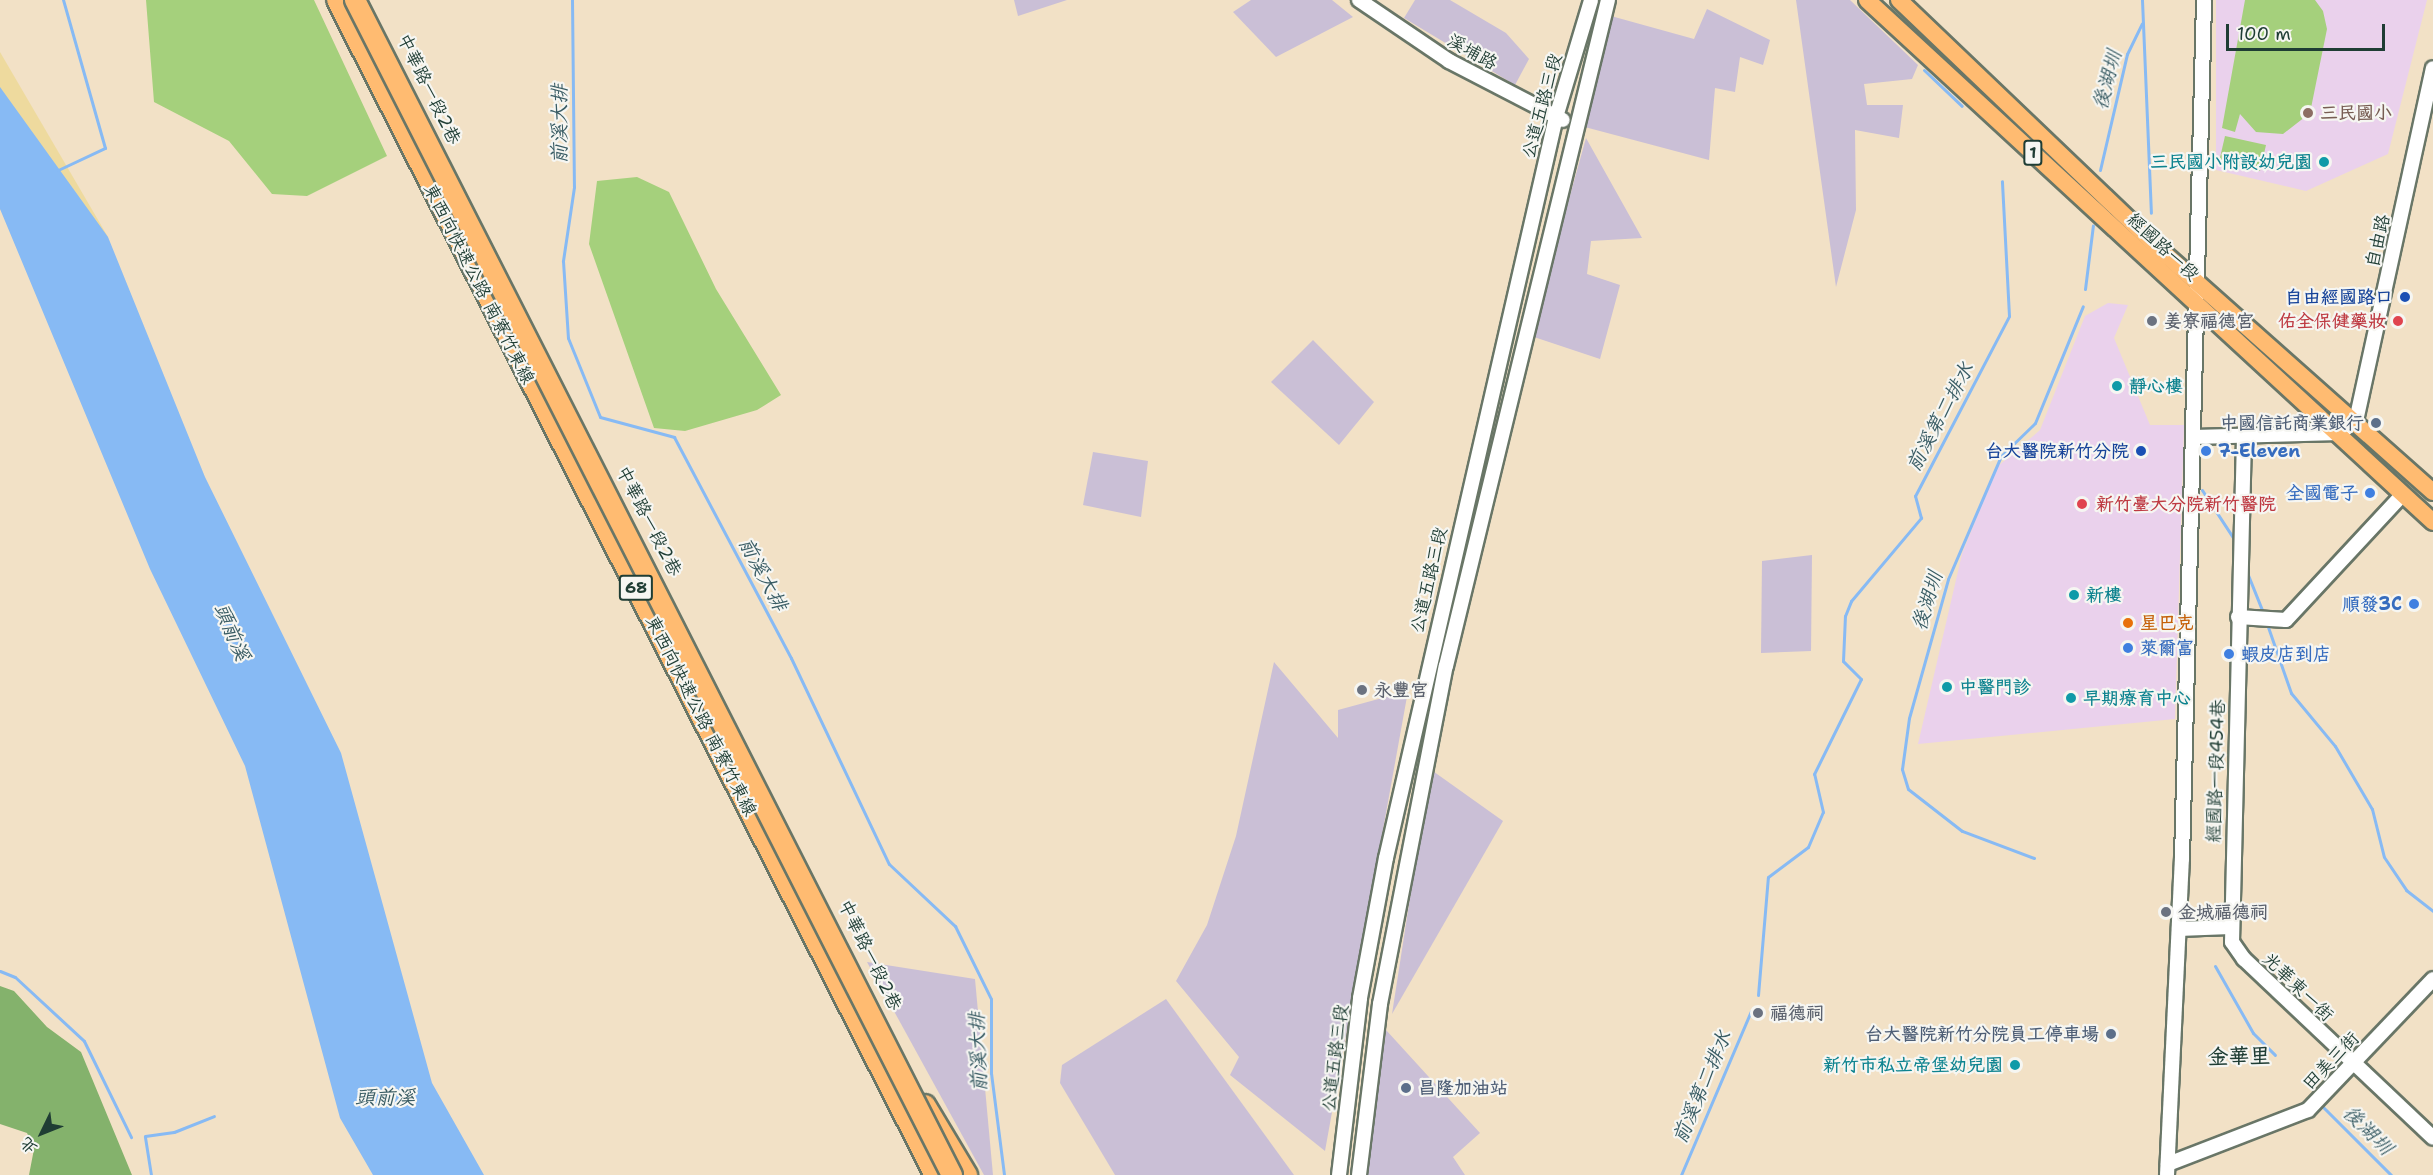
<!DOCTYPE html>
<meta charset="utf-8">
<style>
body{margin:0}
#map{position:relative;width:2433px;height:1175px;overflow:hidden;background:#f2e1c6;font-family:"Shantell Sans","LXGW WenKai TC",sans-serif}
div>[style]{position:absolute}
.built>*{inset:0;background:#ead1ec}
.industrial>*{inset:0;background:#cabfd6}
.green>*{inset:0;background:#a5d07c}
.forest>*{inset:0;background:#84b26c}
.sand>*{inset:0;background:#eeda9e}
.water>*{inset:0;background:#87baf4}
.stream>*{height:3px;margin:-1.5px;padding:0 1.5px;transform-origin:1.5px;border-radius:1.5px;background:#87baf4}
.roads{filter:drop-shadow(2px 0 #697667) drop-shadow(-2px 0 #697667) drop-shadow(0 2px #697667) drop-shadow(0 -2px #697667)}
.minor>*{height:14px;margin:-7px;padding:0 7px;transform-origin:7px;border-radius:7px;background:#fff}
.major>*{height:16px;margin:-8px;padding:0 8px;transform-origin:8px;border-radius:8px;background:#ffbb71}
.highway>*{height:20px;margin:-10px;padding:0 10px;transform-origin:10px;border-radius:10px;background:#ffbb71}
.bridges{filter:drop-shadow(2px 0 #697667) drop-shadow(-2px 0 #697667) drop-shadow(0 2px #697667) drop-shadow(0 -2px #697667)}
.highway-bridge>*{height:20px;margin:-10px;padding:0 10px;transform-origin:10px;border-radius:10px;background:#ffbb71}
.dots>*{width:16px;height:16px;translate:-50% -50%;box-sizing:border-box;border:3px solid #f6f6f2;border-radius:50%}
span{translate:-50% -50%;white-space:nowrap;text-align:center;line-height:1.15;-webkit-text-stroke:4.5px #f6f6f2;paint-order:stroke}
.shield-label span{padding:2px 4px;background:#f6f6f2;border:2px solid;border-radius:4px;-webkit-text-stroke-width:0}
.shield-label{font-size:16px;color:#1f3d34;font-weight:700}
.street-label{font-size:18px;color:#1f3d34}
.education-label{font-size:18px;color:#785e54;font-weight:700}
.left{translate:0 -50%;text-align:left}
.culture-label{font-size:18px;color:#0d838f;font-weight:700}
.right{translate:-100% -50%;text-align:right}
.transit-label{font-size:18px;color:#164399;font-weight:700}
.worship-label{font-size:18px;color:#5b616d;font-weight:700}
.health-label{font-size:18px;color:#be3a42;font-weight:700}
.service-label{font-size:18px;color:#4e5e75;font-weight:700}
.shop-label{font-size:18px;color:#366cbe;font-weight:700}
.food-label{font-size:18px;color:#c56008;font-weight:700}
.water-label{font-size:20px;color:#395c64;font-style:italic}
.quarter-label{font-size:21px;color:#1f3d34;font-weight:700}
.north{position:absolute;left:12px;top:1103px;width:60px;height:60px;-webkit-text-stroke:4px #f6f6f2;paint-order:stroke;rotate:227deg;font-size:16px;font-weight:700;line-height:24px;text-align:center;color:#1f3d34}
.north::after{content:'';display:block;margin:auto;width:21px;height:27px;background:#1f3d34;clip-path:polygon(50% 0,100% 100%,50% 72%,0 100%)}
.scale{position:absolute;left:2226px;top:24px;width:159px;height:27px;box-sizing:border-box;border:3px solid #1f3d34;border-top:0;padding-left:8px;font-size:18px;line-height:21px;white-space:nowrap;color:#1f3d34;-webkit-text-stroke:4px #f6f6f2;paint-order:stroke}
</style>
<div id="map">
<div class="built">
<i style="clip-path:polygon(2216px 0,2427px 0,2388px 154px,2306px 191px,2216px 170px)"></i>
<i style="clip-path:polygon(2108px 303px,2128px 305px,2114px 338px,2150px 425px,2184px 425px,2175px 719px,1918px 744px,1962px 554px,1997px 467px,2040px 430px,2085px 316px)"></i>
</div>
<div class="industrial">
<i style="clip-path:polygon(1014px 0,1067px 0,1018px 16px)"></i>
<i style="clip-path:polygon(1251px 0,1332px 0,1353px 17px,1276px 57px,1233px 12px)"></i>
<i style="clip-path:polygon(1415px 0,1450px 0,1506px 33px,1529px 59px,1515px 85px,1404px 18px)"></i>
<i style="clip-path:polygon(1796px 0,1850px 0,1918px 65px,1912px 79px,1864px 84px,1867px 105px,1903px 105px,1899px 138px,1855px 130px,1856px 210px,1836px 287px)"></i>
<i style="clip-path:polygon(1707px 9px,1770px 40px,1763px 65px,1740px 57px,1735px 92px,1715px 88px,1709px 160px,1581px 126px,1611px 16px,1694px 39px)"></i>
<i style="clip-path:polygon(1586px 138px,1642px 238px,1591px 241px,1587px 274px,1620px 285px,1600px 359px,1531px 336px)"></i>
<i style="clip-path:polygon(1313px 340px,1374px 402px,1339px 445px,1271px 382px)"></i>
<i style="clip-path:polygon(1093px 452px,1148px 461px,1141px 517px,1083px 505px)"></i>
<i style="clip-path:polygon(1812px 555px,1811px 651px,1761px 653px,1762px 561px)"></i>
<i style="clip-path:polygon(1274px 662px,1338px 738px,1338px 710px,1408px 691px,1325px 1151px,1230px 1075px,1239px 1057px,1176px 981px,1207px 925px,1236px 836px)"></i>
<i style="clip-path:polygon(1430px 769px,1503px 821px,1392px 1014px)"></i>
<i style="clip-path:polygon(867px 962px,975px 979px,993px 1175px,984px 1175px)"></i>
<i style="clip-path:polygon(1166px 999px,1294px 1175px,1115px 1175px,1060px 1083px,1062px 1065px)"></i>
<i style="clip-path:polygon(1386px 1030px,1480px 1133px,1453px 1157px,1465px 1175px,1367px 1175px)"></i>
</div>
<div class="green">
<i style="clip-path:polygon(146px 0,314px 0,387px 156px,307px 196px,272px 194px,229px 141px,154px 102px)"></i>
<i style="clip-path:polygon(2245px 0,2315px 0,2323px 11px,2327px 29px,2310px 113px,2283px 134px,2256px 132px,2240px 114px,2235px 132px,2222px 128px)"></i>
<i style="clip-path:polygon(2225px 136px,2266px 145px,2260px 171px,2219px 162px)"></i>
<i style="clip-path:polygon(637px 177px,669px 192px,716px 289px,781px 395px,757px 410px,685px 431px,654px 428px,589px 244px,597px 181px)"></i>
</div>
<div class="forest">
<i style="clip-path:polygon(0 986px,14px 991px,47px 1027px,81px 1052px,132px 1175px,29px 1175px,34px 1149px,27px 1133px,0 1124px)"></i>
</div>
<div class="sand">
<i style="clip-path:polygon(0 52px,108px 237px,0 210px)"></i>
</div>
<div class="water">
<i style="clip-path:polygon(0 87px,108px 237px,205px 477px,341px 753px,432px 1083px,484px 1175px,373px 1175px,340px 1118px,245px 766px,150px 569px,0 209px)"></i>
</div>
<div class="stream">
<i style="left:572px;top:0;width:187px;rotate:89.4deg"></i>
<i style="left:574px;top:187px;width:75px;rotate:98.5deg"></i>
<i style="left:563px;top:261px;width:77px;rotate:86.3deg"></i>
<i style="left:568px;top:338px;width:85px;rotate:67.9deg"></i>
<i style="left:600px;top:417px;width:77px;rotate:15.1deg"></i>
<i style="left:674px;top:437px;width:250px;rotate:62.1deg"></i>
<i style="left:791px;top:658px;width:228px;rotate:64.6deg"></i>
<i style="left:889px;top:864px;width:91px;rotate:43.2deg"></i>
<i style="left:955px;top:926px;width:81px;rotate:63.7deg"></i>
<i style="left:991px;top:999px;width:74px;rotate:90deg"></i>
<i style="left:991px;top:1073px;width:103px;rotate:82.7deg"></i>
<i style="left:2142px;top:0;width:213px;rotate:87.6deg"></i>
<i style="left:1924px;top:70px;width:52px;rotate:43.5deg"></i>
<i style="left:58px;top:170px;width:52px;rotate:-25.1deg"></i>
<i style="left:105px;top:148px;width:154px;rotate:-105.8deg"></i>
<i style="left:2100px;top:170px;width:119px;rotate:-76.9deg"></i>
<i style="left:2127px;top:54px;width:34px;rotate:-64deg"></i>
<i style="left:2085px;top:289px;width:64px;rotate:-82.9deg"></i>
<i style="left:2202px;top:490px;width:59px;rotate:56.9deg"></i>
<i style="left:2246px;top:570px;width:43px;rotate:68.2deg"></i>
<i style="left:2268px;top:627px;width:70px;rotate:70.8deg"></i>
<i style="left:2291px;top:693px;width:69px;rotate:50.3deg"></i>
<i style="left:2335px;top:746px;width:73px;rotate:59.6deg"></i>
<i style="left:2372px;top:809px;width:49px;rotate:76deg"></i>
<i style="left:2384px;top:857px;width:40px;rotate:56deg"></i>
<i style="left:2406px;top:890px;width:34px;rotate:38deg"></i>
<i style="left:2034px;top:858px;width:77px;rotate:-159.4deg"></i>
<i style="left:1962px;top:831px;width:68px;rotate:-142.1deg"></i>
<i style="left:1908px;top:789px;width:21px;rotate:-107deg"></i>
<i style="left:1902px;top:769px;width:51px;rotate:-82.2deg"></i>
<i style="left:1909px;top:718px;width:144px;rotate:-74.3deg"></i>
<i style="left:1948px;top:579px;width:134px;rotate:-66.7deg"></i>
<i style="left:2001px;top:456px;width:47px;rotate:-44.1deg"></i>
<i style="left:2035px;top:423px;width:126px;rotate:-67.7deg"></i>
<i style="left:2215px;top:966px;width:77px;rotate:60.4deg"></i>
<i style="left:2253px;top:1033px;width:31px;rotate:45deg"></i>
<i style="left:0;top:971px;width:16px;rotate:22deg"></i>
<i style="left:15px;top:977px;width:94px;rotate:42.8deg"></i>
<i style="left:84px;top:1041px;width:107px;rotate:63.9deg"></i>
<i style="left:1758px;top:995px;width:118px;rotate:-85.2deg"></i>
<i style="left:1768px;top:877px;width:50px;rotate:-36.9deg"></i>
<i style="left:1808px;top:847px;width:38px;rotate:-67deg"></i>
<i style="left:1823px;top:812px;width:39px;rotate:-103deg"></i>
<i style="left:1814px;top:774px;width:106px;rotate:-63.7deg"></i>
<i style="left:1861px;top:679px;width:25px;rotate:-135deg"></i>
<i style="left:1843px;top:661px;width:45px;rotate:-87.5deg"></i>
<i style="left:1845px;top:616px;width:16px;rotate:-68deg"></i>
<i style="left:1851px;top:601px;width:109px;rotate:-49.9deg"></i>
<i style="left:1921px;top:518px;width:23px;rotate:-105deg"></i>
<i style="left:1915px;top:496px;width:203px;rotate:-62.4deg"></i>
<i style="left:2009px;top:316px;width:135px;rotate:-93deg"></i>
<i style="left:2323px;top:1107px;width:96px;rotate:45deg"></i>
<i style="left:151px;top:1175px;width:39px;rotate:-99deg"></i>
<i style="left:145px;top:1136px;width:29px;rotate:-8deg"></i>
<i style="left:174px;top:1132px;width:43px;rotate:-21.8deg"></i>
<i style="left:1681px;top:1175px;width:178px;rotate:-66.9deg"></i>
</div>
<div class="roads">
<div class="minor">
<i style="left:1359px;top:0;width:109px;rotate:34.1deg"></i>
<i style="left:1449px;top:61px;width:128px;rotate:27.4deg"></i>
<i style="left:2194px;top:437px;width:146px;rotate:-1.6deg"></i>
<i style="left:2340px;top:433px;width:20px;rotate:-37deg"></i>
<i style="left:2356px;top:421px;width:361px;rotate:-77.7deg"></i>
<i style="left:2244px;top:437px;width:505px;rotate:91.36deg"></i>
<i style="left:2232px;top:942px;width:21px;rotate:55deg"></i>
<i style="left:2244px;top:959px;width:260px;rotate:43.4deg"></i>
<i style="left:2238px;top:617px;width:48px;rotate:3.6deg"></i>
<i style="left:2286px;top:620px;width:172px;rotate:-47.1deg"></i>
<i style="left:2179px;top:929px;width:51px;rotate:-2.2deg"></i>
<i style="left:2168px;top:1164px;width:150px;rotate:-21.1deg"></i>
<i style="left:2308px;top:1110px;width:181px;rotate:-46.3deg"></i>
<i style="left:1339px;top:1175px;width:178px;rotate:-83.2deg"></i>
<i style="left:1360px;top:998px;width:142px;rotate:-79.5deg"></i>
<i style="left:1386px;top:858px;width:760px;rotate:-77.08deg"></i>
<i style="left:1556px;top:117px;width:122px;rotate:-73.3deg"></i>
<i style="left:1359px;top:1175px;width:172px;rotate:-83deg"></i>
<i style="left:1380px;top:1004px;width:344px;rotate:-79deg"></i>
<i style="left:1446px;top:666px;width:685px;rotate:-76.33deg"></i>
<i style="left:2167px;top:1175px;width:316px;rotate:-87.3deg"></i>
<i style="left:2182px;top:859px;width:859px;rotate:-88.53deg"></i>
</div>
<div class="major">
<i style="left:1867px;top:0;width:770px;rotate:42.68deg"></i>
<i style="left:1899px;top:0;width:369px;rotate:43.7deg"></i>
<i style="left:2166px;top:255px;width:357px;rotate:41.6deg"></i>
</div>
<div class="highway">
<i style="left:337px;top:0;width:1318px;rotate:63.03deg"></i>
<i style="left:925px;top:1105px;width:82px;rotate:59deg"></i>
</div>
</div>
<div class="bridges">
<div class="highway-bridge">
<i style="left:355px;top:0;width:1318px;rotate:63.07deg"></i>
</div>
</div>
<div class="dots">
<i style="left:2308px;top:113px;background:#8d6e63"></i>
<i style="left:2324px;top:162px;background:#0f9aa8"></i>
<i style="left:2405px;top:297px;background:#1a4fb4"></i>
<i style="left:2152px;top:321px;background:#6b7280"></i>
<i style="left:2398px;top:321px;background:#e0444e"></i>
<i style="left:2117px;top:386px;background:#0f9aa8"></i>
<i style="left:2376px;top:423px;background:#5c6f8a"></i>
<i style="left:2141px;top:451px;background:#1a4fb4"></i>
<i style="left:2206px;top:451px;background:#3f7fe0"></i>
<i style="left:2370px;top:493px;background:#3f7fe0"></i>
<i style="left:2082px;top:504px;background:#e0444e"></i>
<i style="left:2074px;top:595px;background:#0f9aa8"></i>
<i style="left:2414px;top:604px;background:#3f7fe0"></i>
<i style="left:2128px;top:623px;background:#e8710a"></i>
<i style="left:2128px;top:648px;background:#3f7fe0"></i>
<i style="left:2229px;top:654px;background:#3f7fe0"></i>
<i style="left:1947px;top:687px;background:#0f9aa8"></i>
<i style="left:1362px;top:690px;background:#6b7280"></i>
<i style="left:2071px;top:698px;background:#0f9aa8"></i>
<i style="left:2166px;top:912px;background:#6b7280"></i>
<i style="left:1758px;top:1013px;background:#6b7280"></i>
<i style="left:2111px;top:1034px;background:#5c6f8a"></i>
<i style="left:2015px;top:1065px;background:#0f9aa8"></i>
<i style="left:1406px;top:1088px;background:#5c6f8a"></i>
</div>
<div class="shield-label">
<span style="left:2033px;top:153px">1</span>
<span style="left:636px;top:588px">68</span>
</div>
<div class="street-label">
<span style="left:1472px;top:52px;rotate:29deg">溪埔路</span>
<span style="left:429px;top:89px;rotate:64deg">中華路一段2巷</span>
<span style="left:1542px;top:106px;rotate:-75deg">公道五路三段</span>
<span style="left:2378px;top:241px;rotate:-77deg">自由路</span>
<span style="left:2163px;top:247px;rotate:43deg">經國路一段</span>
<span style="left:479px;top:284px;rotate:63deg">東西向快速公路 南寮竹東線</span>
<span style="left:649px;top:521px;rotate:63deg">中華路一段2巷</span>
<span style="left:1429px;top:580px;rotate:-77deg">公道五路三段</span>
<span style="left:701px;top:716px;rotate:63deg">東西向快速公路 南寮竹東線</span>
<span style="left:2216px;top:771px;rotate:-88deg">經國路一段454巷</span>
<span style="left:870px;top:955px;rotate:64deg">中華路一段2巷</span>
<span style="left:2298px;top:987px;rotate:44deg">光華東一街</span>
<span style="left:1335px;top:1058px;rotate:-83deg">公道五路三段</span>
<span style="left:2331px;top:1061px;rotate:-46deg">田美三街</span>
</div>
<div class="education-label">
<span class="left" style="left:2320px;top:113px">三民國小</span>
</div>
<div class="culture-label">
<span class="right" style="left:2312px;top:162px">三民國小附設幼兒園</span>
<span class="left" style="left:2129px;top:386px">靜心樓</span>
<span class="left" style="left:2086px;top:595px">新樓</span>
<span class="left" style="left:1959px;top:687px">中醫門診</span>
<span class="left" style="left:2083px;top:698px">早期療育中心</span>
<span class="right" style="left:2003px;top:1065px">新竹市私立帝堡幼兒園</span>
</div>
<div class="transit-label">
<span class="right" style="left:2393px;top:297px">自由經國路口</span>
<span class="right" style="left:2129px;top:451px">台大醫院新竹分院</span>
</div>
<div class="worship-label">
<span class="left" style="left:2164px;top:321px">姜寮福德宮</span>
<span class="left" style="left:1374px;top:690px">永豐宮</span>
<span class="left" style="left:2178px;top:912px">金城福德祠</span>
<span class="left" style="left:1770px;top:1013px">福德祠</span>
</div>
<div class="health-label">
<span class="right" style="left:2386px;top:321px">佑全保健藥妝</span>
<span class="left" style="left:2096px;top:504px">新竹臺大分院新竹醫院</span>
</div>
<div class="service-label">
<span class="right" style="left:2364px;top:423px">中國信託商業銀行</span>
<span class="right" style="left:2099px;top:1034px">台大醫院新竹分院員工停車場</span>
<span class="left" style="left:1418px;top:1088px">昌隆加油站</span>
</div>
<div class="shop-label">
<span class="left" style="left:2218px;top:451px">7-Eleven</span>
<span class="right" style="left:2358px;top:493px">全國電子</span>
<span class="right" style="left:2402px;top:604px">順發3C</span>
<span class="left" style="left:2140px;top:648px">萊爾富</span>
<span class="left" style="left:2241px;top:654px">蝦皮店到店</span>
</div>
<div class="food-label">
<span class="left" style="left:2140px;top:623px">星巴克</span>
</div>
<div class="water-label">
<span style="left:2107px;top:80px;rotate:-75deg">後湖圳</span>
<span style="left:559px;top:124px;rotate:-90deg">前溪大排</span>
<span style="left:1940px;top:417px;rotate:-62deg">前溪第二排水</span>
<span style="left:763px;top:574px;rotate:62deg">前溪大排</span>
<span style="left:1927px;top:601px;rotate:-73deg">後湖圳</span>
<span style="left:232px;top:632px;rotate:67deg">頭前溪</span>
<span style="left:978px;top:1052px;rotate:-92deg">前溪大排</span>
<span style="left:1702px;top:1087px;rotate:-67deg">前溪第二排水</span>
<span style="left:385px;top:1097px">頭前溪</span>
<span style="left:2368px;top:1130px;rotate:45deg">後湖圳</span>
</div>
<div class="quarter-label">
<span style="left:2239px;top:1056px">金華里</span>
</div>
<div class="north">北</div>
<div class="scale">100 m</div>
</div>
